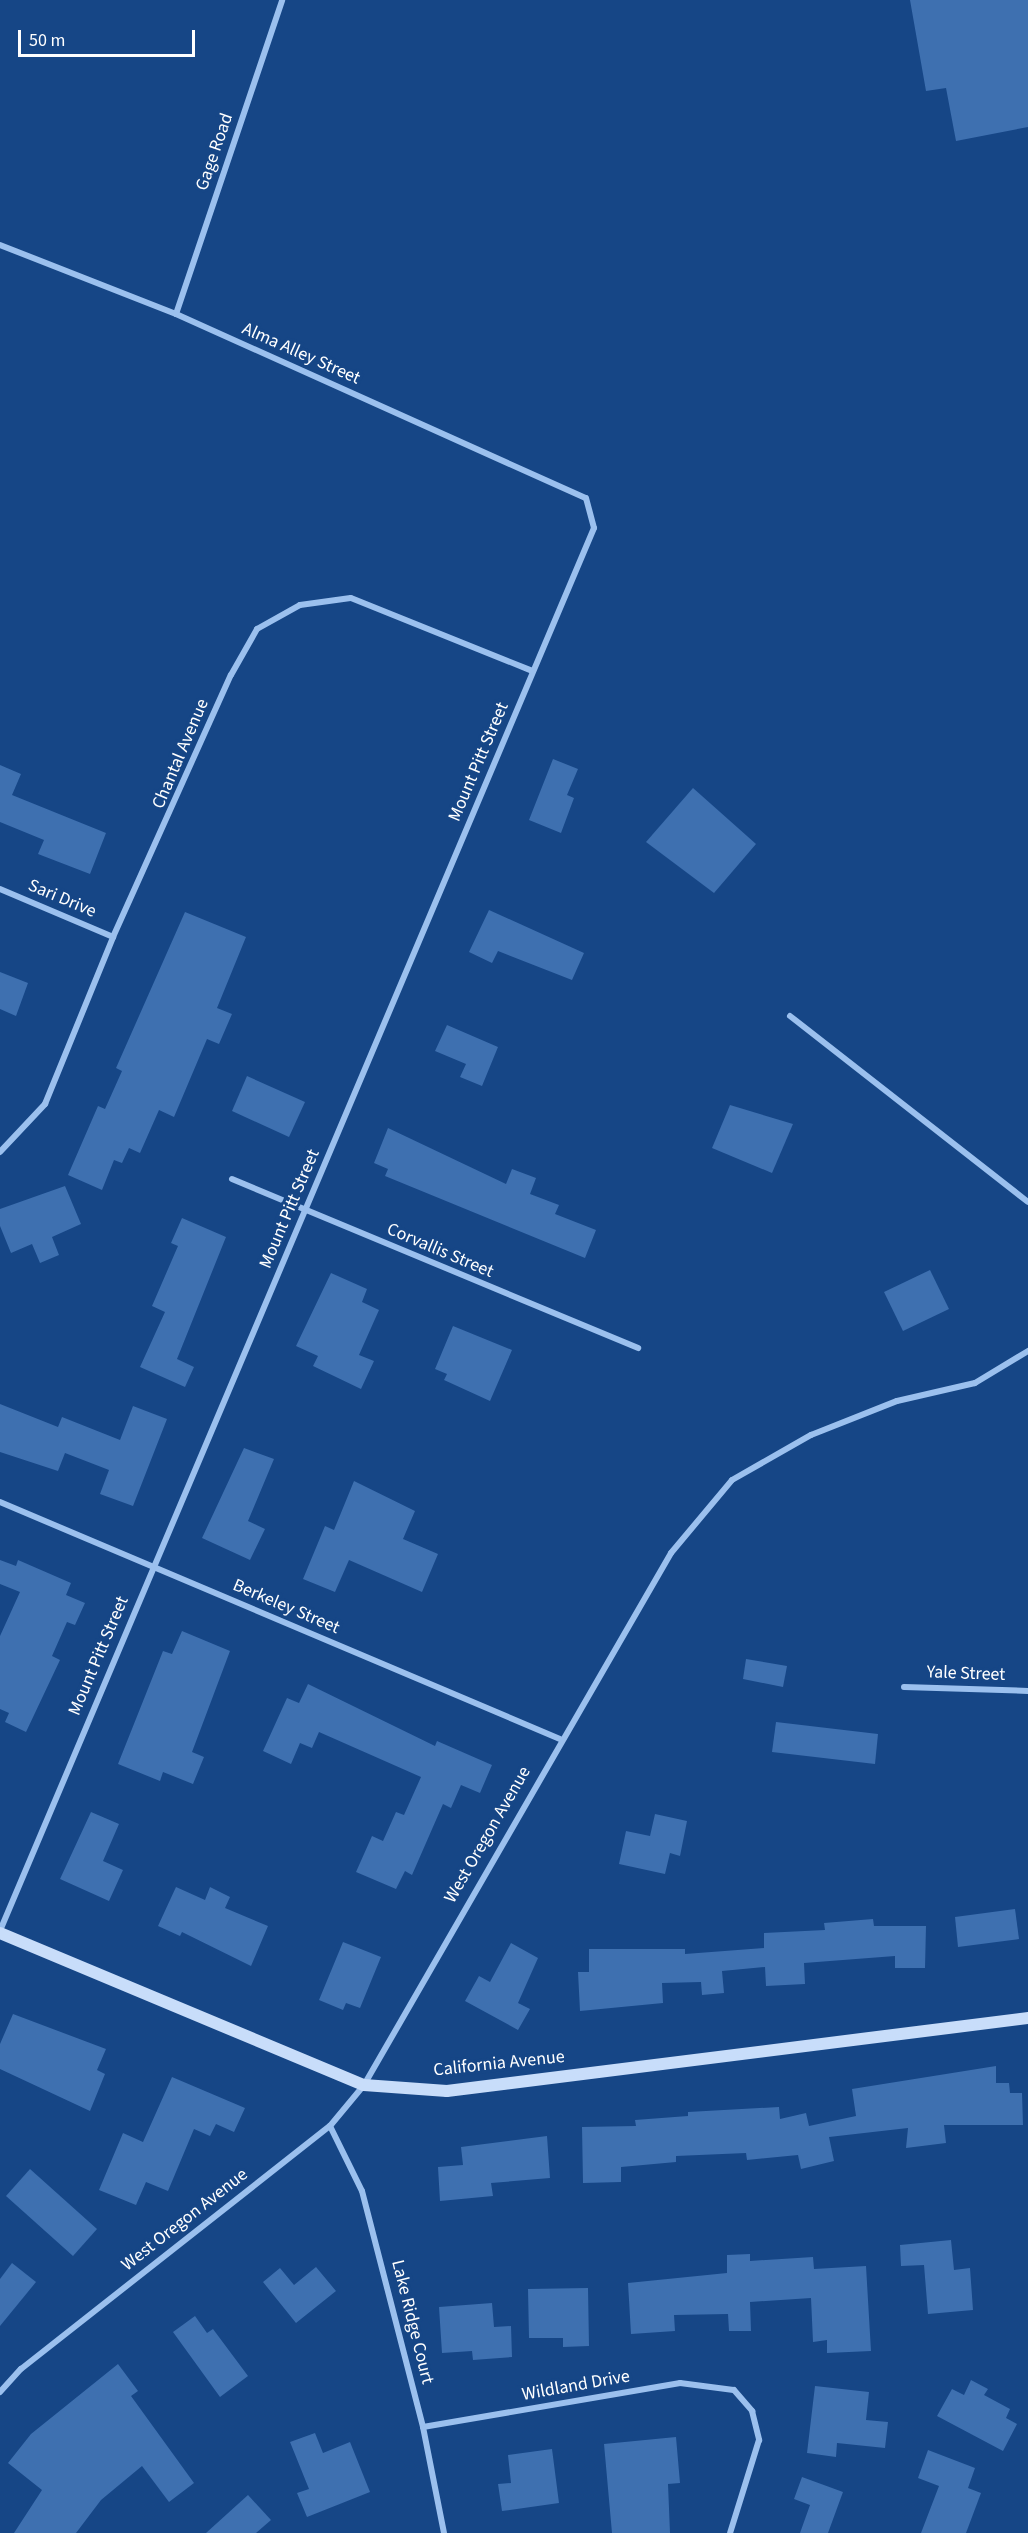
<!DOCTYPE html>
<style>
body{margin:0}
#map{position:relative;width:1028px;height:2533px;overflow:hidden;background:#164686;font-family:"Source Sans 3",sans-serif}
div>[style]{position:absolute}
.building>*{inset:0;background:#3e70b0}
.street>*{height:6px;margin:-3px;padding:0 3px;transform-origin:3px;border-radius:3px;background:#9bc0ee}
.secondary>*{height:12px;margin:-6px;padding:0 6px;transform-origin:6px;border-radius:6px;background:#c8ddfa}
span{translate:-50% -50%;white-space:nowrap;text-align:center;line-height:1.15;-webkit-text-stroke:6px #164686;paint-order:stroke}
.street-label{font-size:18px;color:#fff}
.scale{position:absolute;left:18px;top:30px;width:177px;height:27px;box-sizing:border-box;border:3px solid #fff;border-top:0;padding-left:8px;font-size:18px;line-height:21px;white-space:nowrap;color:#fff;-webkit-text-stroke:4px #164686;paint-order:stroke}
</style>
<div id="map">
<div class="building">
<i style="clip-path:polygon(910px 0,1028px 0,1028px 127px,956px 141px,946px 88px,926px 91px)"></i>
<i style="clip-path:polygon(553px 759px,578px 769px,567px 795px,574px 798px,561px 833px,529px 820px)"></i>
<i style="clip-path:polygon(0 765px,21px 774px,12px 795px,106px 833px,90px 874px,38px 854px,44px 840px,0 822px)"></i>
<i style="clip-path:polygon(693px 788px,756px 844px,714px 893px,646px 842px)"></i>
<i style="clip-path:polygon(489px 910px,584px 953px,572px 980px,498px 951px,492px 963px,469px 952px)"></i>
<i style="clip-path:polygon(185px 912px,246px 937px,217px 1008px,232px 1014px,219px 1044px,207px 1039px,174px 1117px,159px 1110px,140px 1153px,129px 1148px,122px 1163px,114px 1160px,102px 1190px,68px 1175px,98px 1106px,105px 1109px,122px 1071px,116px 1068px)"></i>
<i style="clip-path:polygon(0 972px,28px 983px,16px 1016px,0 1009px)"></i>
<i style="clip-path:polygon(447px 1025px,498px 1047px,482px 1086px,460px 1077px,466px 1064px,435px 1051px)"></i>
<i style="clip-path:polygon(247px 1076px,305px 1102px,289px 1137px,232px 1111px)"></i>
<i style="clip-path:polygon(730px 1105px,793px 1124px,772px 1173px,712px 1148px)"></i>
<i style="clip-path:polygon(388px 1128px,506px 1184px,512px 1169px,536px 1178px,530px 1194px,559px 1205px,555px 1214px,596px 1230px,585px 1258px,385px 1176px,388px 1169px,374px 1163px)"></i>
<i style="clip-path:polygon(65px 1186px,81px 1224px,52px 1237px,59px 1255px,40px 1263px,32px 1244px,11px 1253px,0 1226px,0 1209px)"></i>
<i style="clip-path:polygon(182px 1218px,226px 1237px,177px 1359px,194px 1367px,185px 1387px,140px 1367px,165px 1312px,152px 1306px,178px 1246px,171px 1243px)"></i>
<i style="clip-path:polygon(930px 1270px,949px 1309px,903px 1331px,884px 1292px)"></i>
<i style="clip-path:polygon(331px 1273px,367px 1289px,362px 1302px,379px 1310px,359px 1355px,374px 1361px,361px 1389px,313px 1366px,318px 1356px,296px 1346px)"></i>
<i style="clip-path:polygon(453px 1326px,512px 1350px,490px 1401px,444px 1380px,447px 1374px,435px 1369px)"></i>
<i style="clip-path:polygon(0 1404px,58px 1427px,62px 1417px,120px 1440px,133px 1406px,167px 1419px,133px 1506px,100px 1494px,109px 1470px,65px 1453px,58px 1471px,0 1452px)"></i>
<i style="clip-path:polygon(244px 1448px,274px 1459px,248px 1521px,265px 1529px,250px 1560px,202px 1538px)"></i>
<i style="clip-path:polygon(354px 1481px,415px 1511px,403px 1539px,438px 1554px,422px 1592px,349px 1560px,335px 1592px,303px 1579px,325px 1526px,334px 1530px)"></i>
<i style="clip-path:polygon(0 1560px,16px 1566px,18px 1560px,71px 1583px,66px 1595px,85px 1603px,75px 1625px,67px 1622px,52px 1656px,60px 1660px,26px 1732px,5px 1722px,9px 1713px,0 1709px,0 1636px,20px 1592px,0 1584px)"></i>
<i style="clip-path:polygon(182px 1631px,230px 1651px,192px 1752px,204px 1757px,193px 1784px,163px 1772px,160px 1781px,118px 1764px,163px 1651px,172px 1654px)"></i>
<i style="clip-path:polygon(746px 1659px,787px 1666px,783px 1687px,743px 1679px)"></i>
<i style="clip-path:polygon(308px 1684px,435px 1746px,437px 1741px,492px 1765px,480px 1793px,461px 1785px,451px 1808px,443px 1804px,412px 1875px,405px 1871px,396px 1889px,356px 1872px,372px 1836px,383px 1841px,396px 1812px,404px 1815px,421px 1777px,319px 1732px,312px 1748px,300px 1743px,291px 1764px,263px 1751px,287px 1698px,299px 1703px)"></i>
<i style="clip-path:polygon(776px 1722px,878px 1734px,875px 1764px,772px 1752px)"></i>
<i style="clip-path:polygon(91px 1812px,119px 1824px,103px 1861px,123px 1870px,109px 1901px,60px 1879px)"></i>
<i style="clip-path:polygon(655px 1814px,687px 1821px,680px 1856px,670px 1853px,665px 1874px,619px 1864px,626px 1831px,650px 1836px)"></i>
<i style="clip-path:polygon(176px 1887px,205px 1900px,210px 1887px,230px 1897px,225px 1908px,268px 1926px,251px 1966px,182px 1932px,180px 1936px,158px 1926px)"></i>
<i style="clip-path:polygon(1015px 1909px,1019px 1939px,958px 1947px,955px 1917px)"></i>
<i style="clip-path:polygon(873px 1919px,874px 1926px,926px 1926px,925px 1968px,895px 1968px,895px 1956px,804px 1963px,805px 1984px,766px 1986px,765px 1967px,722px 1971px,724px 1993px,702px 1995px,701px 1982px,662px 1983px,663px 2003px,580px 2011px,578px 1972px,589px 1972px,589px 1949px,685px 1949px,685px 1954px,764px 1948px,764px 1933px,825px 1930px,824px 1923px)"></i>
<i style="clip-path:polygon(343px 1942px,381px 1957px,360px 2008px,346px 2003px,343px 2010px,319px 2000px)"></i>
<i style="clip-path:polygon(511px 1943px,538px 1958px,518px 2003px,530px 2009px,518px 2030px,465px 2001px,479px 1976px,490px 1982px)"></i>
<i style="clip-path:polygon(13px 2014px,106px 2049px,97px 2070px,105px 2074px,90px 2111px,0 2069px,0 2044px)"></i>
<i style="clip-path:polygon(996px 2066px,996px 2083px,1009px 2083px,1010px 2093px,1022px 2093px,1023px 2125px,944px 2125px,946px 2143px,906px 2148px,908px 2128px,829px 2137px,834px 2161px,801px 2169px,798px 2155px,747px 2160px,746px 2153px,676px 2156px,676px 2162px,621px 2167px,621px 2182px,583px 2183px,582px 2127px,636px 2126px,635px 2120px,688px 2116px,688px 2112px,779px 2107px,780px 2119px,806px 2113px,809px 2126px,856px 2116px,852px 2089px)"></i>
<i style="clip-path:polygon(172px 2077px,245px 2108px,234px 2132px,216px 2124px,210px 2136px,194px 2129px,168px 2191px,146px 2182px,136px 2205px,99px 2190px,123px 2133px,143px 2142px)"></i>
<i style="clip-path:polygon(547px 2136px,550px 2178px,491px 2183px,493px 2196px,440px 2201px,438px 2167px,463px 2165px,461px 2147px)"></i>
<i style="clip-path:polygon(30px 2169px,97px 2229px,73px 2256px,6px 2196px)"></i>
<i style="clip-path:polygon(951px 2240px,954px 2270px,970px 2268px,973px 2310px,928px 2314px,924px 2265px,901px 2266px,900px 2245px)"></i>
<i style="clip-path:polygon(750px 2254px,750px 2261px,813px 2257px,814px 2269px,866px 2266px,871px 2351px,827px 2353px,827px 2340px,813px 2342px,811px 2298px,750px 2302px,751px 2331px,729px 2331px,728px 2314px,674px 2315px,675px 2331px,631px 2334px,628px 2283px,727px 2273px,727px 2255px)"></i>
<i style="clip-path:polygon(12px 2263px,36px 2282px,0 2326px,0 2279px)"></i>
<i style="clip-path:polygon(316px 2267px,336px 2291px,296px 2323px,263px 2282px,280px 2268px,294px 2285px)"></i>
<i style="clip-path:polygon(588px 2288px,589px 2346px,563px 2347px,563px 2338px,529px 2338px,528px 2289px)"></i>
<i style="clip-path:polygon(492px 2303px,494px 2327px,511px 2326px,512px 2357px,473px 2360px,472px 2351px,442px 2353px,439px 2307px)"></i>
<i style="clip-path:polygon(195px 2316px,207px 2333px,213px 2329px,248px 2376px,220px 2397px,173px 2332px)"></i>
<i style="clip-path:polygon(118px 2364px,138px 2391px,131px 2396px,194px 2483px,169px 2502px,142px 2466px,101px 2500px,76px 2533px,14px 2533px,42px 2490px,8px 2463px,31px 2434px)"></i>
<i style="clip-path:polygon(971px 2380px,988px 2389px,984px 2395px,1010px 2409px,1006px 2418px,1017px 2424px,1003px 2451px,937px 2416px,952px 2389px,964px 2395px)"></i>
<i style="clip-path:polygon(815px 2386px,869px 2392px,866px 2420px,888px 2422px,885px 2448px,837px 2443px,836px 2457px,807px 2453px)"></i>
<i style="clip-path:polygon(315px 2433px,323px 2453px,350px 2442px,370px 2492px,307px 2517px,297px 2493px,309px 2489px,290px 2442px)"></i>
<i style="clip-path:polygon(676px 2437px,680px 2483px,668px 2484px,670px 2533px,612px 2533px,604px 2444px)"></i>
<i style="clip-path:polygon(552px 2449px,559px 2503px,502px 2511px,498px 2484px,511px 2483px,508px 2455px)"></i>
<i style="clip-path:polygon(928px 2450px,975px 2468px,968px 2488px,981px 2493px,966px 2533px,921px 2533px,939px 2486px,918px 2478px)"></i>
<i style="clip-path:polygon(802px 2477px,843px 2492px,828px 2533px,800px 2533px,810px 2505px,794px 2499px)"></i>
<i style="clip-path:polygon(248px 2495px,271px 2520px,256px 2533px,206px 2533px)"></i>
</div>
<div class="street">
<i style="left:0;top:245px;width:189px;rotate:21.4deg"></i>
<i style="left:176px;top:314px;width:449px;rotate:24.2deg"></i>
<i style="left:586px;top:498px;width:31px;rotate:75deg"></i>
<i style="left:594px;top:528px;width:1524px;rotate:112.95deg"></i>
<i style="left:176px;top:314px;width:331px;rotate:-71.3deg"></i>
<i style="left:0;top:889px;width:123px;rotate:23deg"></i>
<i style="left:790px;top:1016px;width:302px;rotate:38deg"></i>
<i style="left:0;top:1152px;width:66px;rotate:-46.8deg"></i>
<i style="left:45px;top:1104px;width:180px;rotate:-67.8deg"></i>
<i style="left:113px;top:937px;width:287px;rotate:-65.8deg"></i>
<i style="left:231px;top:675px;width:53px;rotate:-60.5deg"></i>
<i style="left:257px;top:629px;width:49px;rotate:-29.2deg"></i>
<i style="left:300px;top:605px;width:51px;rotate:-7.8deg"></i>
<i style="left:351px;top:598px;width:196px;rotate:21.9deg"></i>
<i style="left:232px;top:1179px;width:440px;rotate:22.6deg"></i>
<i style="left:0;top:1502px;width:608px;rotate:22.94deg"></i>
<i style="left:904px;top:1687px;width:124px;rotate:1.8deg"></i>
<i style="left:330px;top:2126px;width:72px;rotate:63.8deg"></i>
<i style="left:362px;top:2191px;width:244px;rotate:75.5deg"></i>
<i style="left:423px;top:2427px;width:108px;rotate:78.8deg"></i>
<i style="left:0;top:2392px;width:31px;rotate:-48deg"></i>
<i style="left:21px;top:2369px;width:393px;rotate:-38.2deg"></i>
<i style="left:330px;top:2126px;width:53px;rotate:-50.3deg"></i>
<i style="left:364px;top:2085px;width:614px;rotate:-60.01deg"></i>
<i style="left:671px;top:1553px;width:95px;rotate:-50.1deg"></i>
<i style="left:732px;top:1480px;width:91px;rotate:-29.7deg"></i>
<i style="left:811px;top:1435px;width:92px;rotate:-21.6deg"></i>
<i style="left:897px;top:1401px;width:80px;rotate:-13deg"></i>
<i style="left:975px;top:1383px;width:62px;rotate:-31.1deg"></i>
<i style="left:423px;top:2427px;width:261px;rotate:-9.7deg"></i>
<i style="left:680px;top:2383px;width:54px;rotate:7.4deg"></i>
<i style="left:734px;top:2390px;width:28px;rotate:49deg"></i>
<i style="left:752px;top:2411px;width:30px;rotate:76deg"></i>
<i style="left:759px;top:2440px;width:97px;rotate:107.3deg"></i>
</div>
<div class="secondary">
<i style="left:0;top:1933px;width:394px;rotate:22.7deg"></i>
<i style="left:364px;top:2085px;width:83px;rotate:4.1deg"></i>
<i style="left:447px;top:2091px;width:586px;rotate:-7.16deg"></i>
</div>
<div class="street-label">
<span style="left:215px;top:152px;rotate:-71deg">Gage Road</span>
<span style="left:301px;top:354px;rotate:24deg">Alma Alley Street</span>
<span style="left:181px;top:754px;rotate:-67deg">Chantal Avenue</span>
<span style="left:479px;top:762px;rotate:-67deg">Mount Pitt Street</span>
<span style="left:62px;top:899px;rotate:23deg">Sari Drive</span>
<span style="left:290px;top:1209px;rotate:-67deg">Mount Pitt Street</span>
<span style="left:440px;top:1251px;rotate:23deg">Corvallis Street</span>
<span style="left:286px;top:1607px;rotate:23deg">Berkeley Street</span>
<span style="left:99px;top:1656px;rotate:-67deg">Mount Pitt Street</span>
<span style="left:966px;top:1674px;rotate:2deg">Yale Street</span>
<span style="left:488px;top:1835px;rotate:-60deg">West Oregon Avenue</span>
<span style="left:499px;top:2064px;rotate:-6deg">California Avenue</span>
<span style="left:185px;top:2220px;rotate:-38deg">West Oregon Avenue</span>
<span style="left:412px;top:2322px;rotate:76deg">Lake Ridge Court</span>
<span style="left:576px;top:2386px;rotate:-10deg">Wildland Drive</span>
</div>
<div class="scale">50 m</div>
</div>
